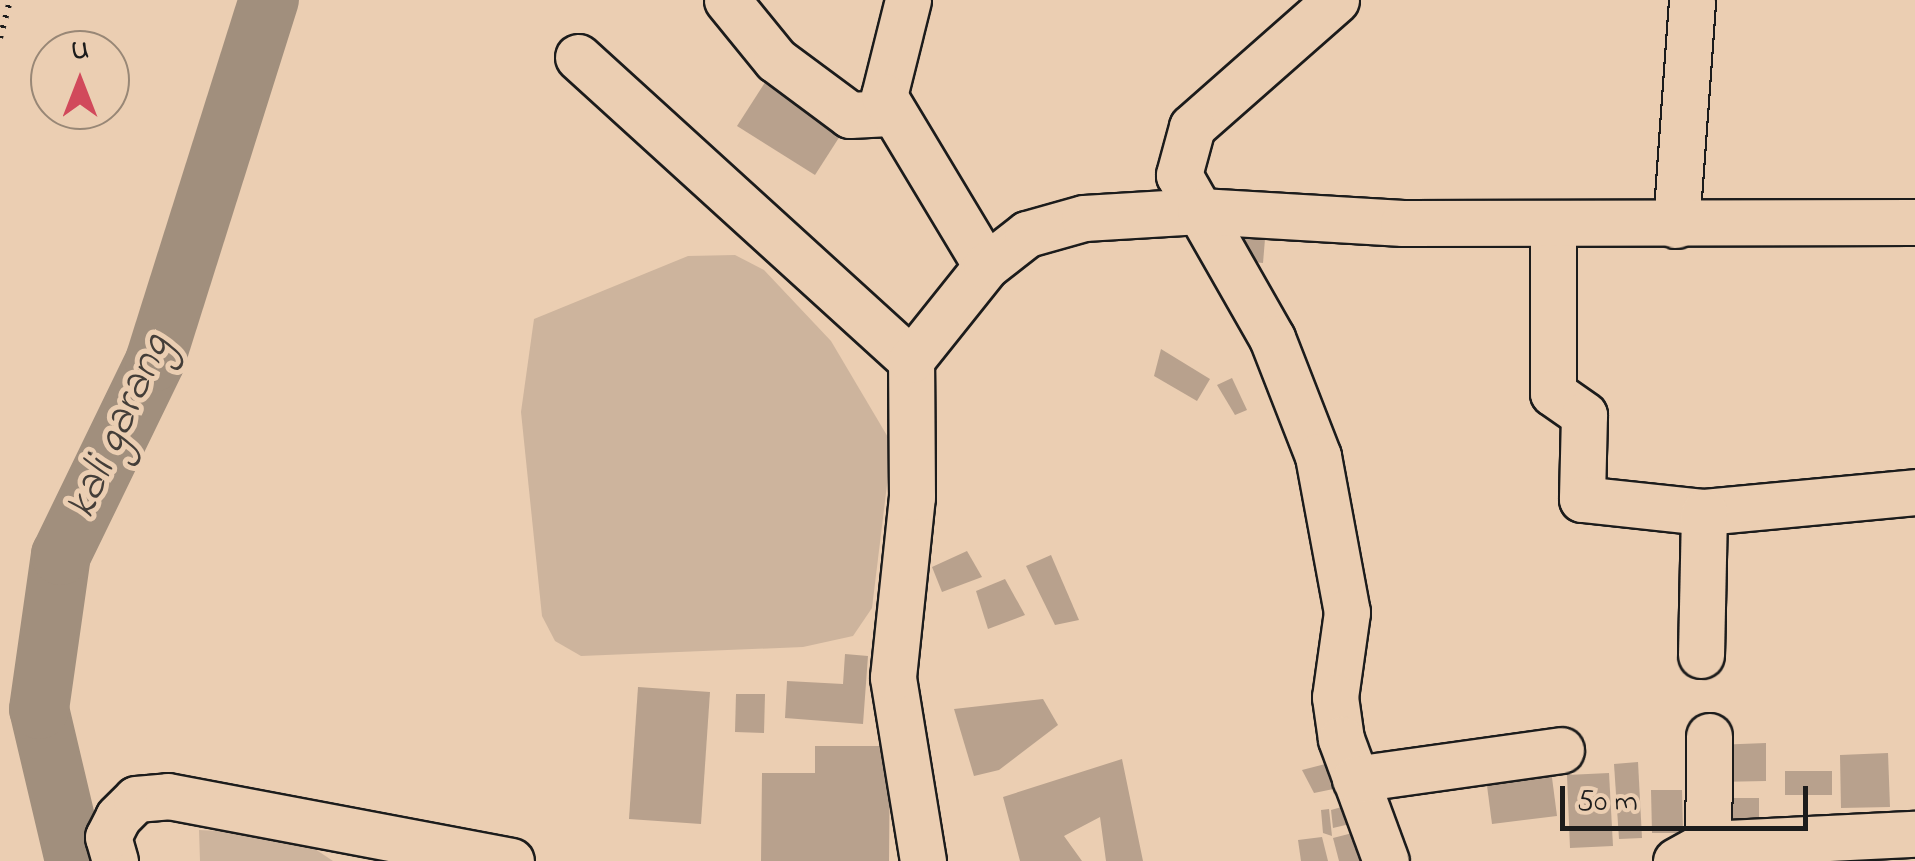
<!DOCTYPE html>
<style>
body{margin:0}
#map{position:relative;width:1915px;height:861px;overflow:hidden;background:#ebceb2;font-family:"Indie Flower",sans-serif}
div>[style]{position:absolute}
.green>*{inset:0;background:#cdb49d}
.river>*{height:60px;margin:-30px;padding:0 30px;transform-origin:30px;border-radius:30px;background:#a18f7d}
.building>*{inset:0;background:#b8a18d}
.path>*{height:6px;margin-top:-3px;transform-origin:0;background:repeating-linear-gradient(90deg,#1c1c1c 0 2.5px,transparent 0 10.5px)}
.roads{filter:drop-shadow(2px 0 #1c1c1c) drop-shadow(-2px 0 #1c1c1c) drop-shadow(0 2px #1c1c1c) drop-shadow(0 -2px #1c1c1c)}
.minor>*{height:45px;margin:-22.5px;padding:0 22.5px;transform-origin:22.5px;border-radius:22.5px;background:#ebceb2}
span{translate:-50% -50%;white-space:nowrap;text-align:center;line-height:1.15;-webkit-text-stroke:10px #ebceb2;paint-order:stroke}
.water-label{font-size:45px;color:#443e39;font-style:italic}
.north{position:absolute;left:30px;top:30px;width:100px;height:100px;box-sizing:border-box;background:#ebceb2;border:2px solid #988776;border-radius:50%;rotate:0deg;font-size:28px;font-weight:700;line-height:40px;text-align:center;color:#1c1c1c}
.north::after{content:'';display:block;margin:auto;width:35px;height:45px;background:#d1495b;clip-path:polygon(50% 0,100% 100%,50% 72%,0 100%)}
.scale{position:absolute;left:1560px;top:786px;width:248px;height:45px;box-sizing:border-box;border:5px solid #1c1c1c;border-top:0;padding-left:12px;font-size:30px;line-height:35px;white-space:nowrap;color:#1c1c1c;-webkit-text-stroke:8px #ebceb2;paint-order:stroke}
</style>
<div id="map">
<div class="green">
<i style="clip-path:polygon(735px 255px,764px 270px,831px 341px,892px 444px,872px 608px,853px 636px,803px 647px,581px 656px,555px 641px,542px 616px,521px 412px,534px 319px,688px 256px)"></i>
<i style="clip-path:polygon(199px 830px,294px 835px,333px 861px,200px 861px)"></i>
</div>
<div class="river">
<i style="left:75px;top:861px;width:156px;rotate:-103.3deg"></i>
<i style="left:39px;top:709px;width:156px;rotate:-81.9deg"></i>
<i style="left:61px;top:555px;width:216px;rotate:-64.1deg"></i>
<i style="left:155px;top:361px;width:379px;rotate:-72.5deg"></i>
</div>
<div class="building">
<i style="clip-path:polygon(771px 73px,849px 122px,815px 175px,737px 126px)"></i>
<i style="clip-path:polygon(1244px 225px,1266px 227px,1263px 263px,1241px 261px)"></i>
<i style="clip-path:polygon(1161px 349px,1210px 379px,1197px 401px,1154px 376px)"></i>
<i style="clip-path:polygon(1232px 378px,1247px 410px,1235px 415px,1217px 385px)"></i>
<i style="clip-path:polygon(967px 551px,982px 577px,942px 592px,932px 567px)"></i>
<i style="clip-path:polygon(1051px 555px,1079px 620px,1055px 625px,1026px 566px)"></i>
<i style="clip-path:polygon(1005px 579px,1025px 615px,988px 629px,976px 591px)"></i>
<i style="clip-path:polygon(845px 654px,868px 656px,863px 724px,785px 718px,787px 681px,843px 684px)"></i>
<i style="clip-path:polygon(638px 687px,710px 692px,701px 824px,629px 819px)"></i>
<i style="clip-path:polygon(736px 694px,765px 694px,764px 733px,735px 732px)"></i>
<i style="clip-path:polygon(1043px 699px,1058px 725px,999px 770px,974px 776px,954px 709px)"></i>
<i style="clip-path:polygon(1766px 743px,1766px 781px,1716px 782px,1715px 745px)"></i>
<i style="clip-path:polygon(815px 746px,890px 746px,889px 861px,761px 861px,762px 773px,815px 773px)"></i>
<i style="clip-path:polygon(1888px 753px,1890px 807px,1841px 808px,1840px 755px)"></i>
<i style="clip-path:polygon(1122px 759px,1143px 861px,1106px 861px,1100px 817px,1064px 836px,1082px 861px,1020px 861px,1003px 797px)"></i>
<i style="clip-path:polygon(1337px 761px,1348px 786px,1314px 793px,1302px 770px)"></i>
<i style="clip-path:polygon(1638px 762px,1642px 838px,1619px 839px,1614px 764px)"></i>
<i style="clip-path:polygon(1551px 770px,1557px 816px,1492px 824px,1486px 778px)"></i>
<i style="clip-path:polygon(1785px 771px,1832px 771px,1832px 795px,1785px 795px)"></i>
<i style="clip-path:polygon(1609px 773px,1613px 846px,1570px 848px,1567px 775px)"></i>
<i style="clip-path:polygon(1651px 790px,1682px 790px,1683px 833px,1652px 833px)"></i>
<i style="clip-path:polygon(1717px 798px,1759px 798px,1759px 827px,1717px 827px)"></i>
<i style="clip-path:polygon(1363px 801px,1371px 819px,1333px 828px,1331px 810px)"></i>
<i style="clip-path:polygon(1329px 809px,1332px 836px,1323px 833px,1321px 810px)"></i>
<i style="clip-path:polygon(1372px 828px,1364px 861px,1339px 861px,1333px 838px)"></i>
<i style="clip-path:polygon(1322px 837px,1328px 861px,1301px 861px,1298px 840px)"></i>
</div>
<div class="path">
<i style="left:0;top:38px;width:39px;rotate:-75deg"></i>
</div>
<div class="roads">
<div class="minor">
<i style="left:727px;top:0;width:77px;rotate:50.8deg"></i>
<i style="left:776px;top:60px;width:92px;rotate:36.6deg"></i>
<i style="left:850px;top:115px;width:39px;rotate:-3deg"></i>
<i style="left:908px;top:0;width:99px;rotate:104deg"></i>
<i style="left:884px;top:96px;width:198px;rotate:59deg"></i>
<i style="left:1336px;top:0;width:192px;rotate:138.6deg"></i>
<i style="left:1192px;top:127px;width:50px;rotate:105.2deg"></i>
<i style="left:1179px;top:175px;width:188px;rotate:60.3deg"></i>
<i style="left:1272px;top:338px;width:127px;rotate:68.7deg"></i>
<i style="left:1318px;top:456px;width:159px;rotate:79.5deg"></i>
<i style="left:1347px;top:612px;width:86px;rotate:98deg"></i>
<i style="left:1335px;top:697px;width:42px;rotate:81.9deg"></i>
<i style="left:1341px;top:739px;width:130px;rotate:69.8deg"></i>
<i style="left:578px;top:57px;width:450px;rotate:42.3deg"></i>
<i style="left:1553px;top:224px;width:169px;rotate:90deg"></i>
<i style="left:1553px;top:393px;width:38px;rotate:35deg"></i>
<i style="left:1584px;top:415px;width:84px;rotate:91.4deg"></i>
<i style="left:1582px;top:499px;width:123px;rotate:6.1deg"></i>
<i style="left:1704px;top:512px;width:212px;rotate:-5.4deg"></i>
<i style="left:1676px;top:225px;width:226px;rotate:-85.9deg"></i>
<i style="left:1701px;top:655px;width:143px;rotate:-88.8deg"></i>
<i style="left:1355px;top:779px;width:208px;rotate:-8deg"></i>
<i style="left:115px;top:861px;width:25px;rotate:-106deg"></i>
<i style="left:108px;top:837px;width:22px;rotate:-63deg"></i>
<i style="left:118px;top:817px;width:25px;rotate:-45deg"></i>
<i style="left:136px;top:799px;width:32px;rotate:-5deg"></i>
<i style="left:168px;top:796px;width:349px;rotate:10.7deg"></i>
<i style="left:923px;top:861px;width:186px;rotate:-99.3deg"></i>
<i style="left:893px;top:677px;width:181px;rotate:-84deg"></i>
<i style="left:912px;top:497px;width:137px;rotate:-90.4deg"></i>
<i style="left:911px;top:360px;width:120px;rotate:-51.4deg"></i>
<i style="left:986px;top:266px;width:52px;rotate:-38deg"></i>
<i style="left:1027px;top:234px;width:59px;rotate:-15.7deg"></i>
<i style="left:1084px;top:218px;width:116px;rotate:-3.5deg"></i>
<i style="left:1200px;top:211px;width:203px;rotate:3.4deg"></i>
<i style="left:1403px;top:223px;width:512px;rotate:-0.11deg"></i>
<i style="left:1676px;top:861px;width:35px;rotate:-29deg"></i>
<i style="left:1707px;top:844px;width:208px;rotate:-2.8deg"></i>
<i style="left:1708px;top:861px;width:125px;rotate:-89.5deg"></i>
</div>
</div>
<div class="water-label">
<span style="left:120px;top:427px;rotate:-66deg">kali garang</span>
</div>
<div class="north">U</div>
<div class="scale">50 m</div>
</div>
